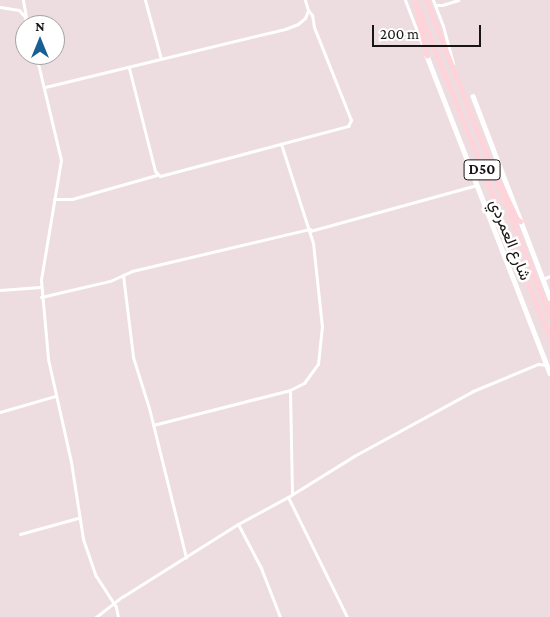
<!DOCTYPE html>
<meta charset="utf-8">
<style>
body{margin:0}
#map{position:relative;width:550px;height:617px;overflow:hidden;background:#eddde0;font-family:"Crimson Pro",Vazirmatn,serif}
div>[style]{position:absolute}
.minor>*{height:3px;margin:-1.5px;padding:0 1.5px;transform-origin:1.5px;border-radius:1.5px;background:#fff}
.tertiary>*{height:4.5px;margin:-2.25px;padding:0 2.25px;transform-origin:2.25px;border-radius:2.25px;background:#fff}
.primary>*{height:5px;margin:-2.5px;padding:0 2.5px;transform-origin:2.5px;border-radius:2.5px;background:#fed3da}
span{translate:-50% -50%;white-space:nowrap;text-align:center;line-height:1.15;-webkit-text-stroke:5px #fff;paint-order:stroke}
.shield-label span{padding:1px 4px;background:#fff;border:1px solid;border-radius:4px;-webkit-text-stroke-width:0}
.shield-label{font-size:15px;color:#1a1515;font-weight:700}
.street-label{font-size:16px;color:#1a1515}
.north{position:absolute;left:15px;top:15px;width:50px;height:50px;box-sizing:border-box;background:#fff;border:1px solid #a3a1a1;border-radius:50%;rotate:0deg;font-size:14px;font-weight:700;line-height:20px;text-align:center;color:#1a1515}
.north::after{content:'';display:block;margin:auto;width:18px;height:22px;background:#186094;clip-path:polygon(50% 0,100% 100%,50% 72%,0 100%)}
.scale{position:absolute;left:372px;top:25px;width:109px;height:22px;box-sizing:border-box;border:2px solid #1a1515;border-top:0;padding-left:6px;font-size:15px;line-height:18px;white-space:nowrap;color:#1a1515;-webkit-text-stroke:4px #fff;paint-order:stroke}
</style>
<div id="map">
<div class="minor">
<i style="left:23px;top:0;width:17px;rotate:80deg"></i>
<i style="left:145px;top:0;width:61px;rotate:74.8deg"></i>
<i style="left:405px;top:0;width:47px;rotate:68.9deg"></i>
<i style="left:433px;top:0;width:28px;rotate:69deg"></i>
<i style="left:443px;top:26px;width:39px;rotate:75deg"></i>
<i style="left:435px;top:5px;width:7px"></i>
<i style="left:442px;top:5px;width:17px;rotate:-17deg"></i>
<i style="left:0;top:7px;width:19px;rotate:9deg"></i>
<i style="left:19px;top:10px;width:9px;rotate:49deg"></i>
<i style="left:25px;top:17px;width:8px;rotate:76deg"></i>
<i style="left:36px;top:55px;width:108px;rotate:76.6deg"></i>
<i style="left:61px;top:160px;width:122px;rotate:99.5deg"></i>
<i style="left:41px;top:280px;width:79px;rotate:84.9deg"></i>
<i style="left:48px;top:359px;width:106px;rotate:77.4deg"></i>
<i style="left:71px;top:462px;width:78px;rotate:81.1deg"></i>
<i style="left:83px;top:539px;width:39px;rotate:71deg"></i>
<i style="left:96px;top:576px;width:37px;rotate:57deg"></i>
<i style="left:116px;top:607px;width:10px;rotate:79deg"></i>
<i style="left:129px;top:68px;width:106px;rotate:75.8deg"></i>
<i style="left:155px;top:171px;width:7px;rotate:45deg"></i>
<i style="left:160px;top:176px;width:195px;rotate:-14.9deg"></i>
<i style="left:348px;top:126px;width:7px;rotate:-63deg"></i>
<i style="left:351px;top:120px;width:100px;rotate:-111.7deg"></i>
<i style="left:314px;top:27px;width:12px;rotate:-99deg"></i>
<i style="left:312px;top:15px;width:6px;rotate:-129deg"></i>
<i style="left:45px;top:87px;width:247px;rotate:-13.6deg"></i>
<i style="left:285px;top:29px;width:14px;rotate:-21deg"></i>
<i style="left:298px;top:24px;width:9px;rotate:-41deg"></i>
<i style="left:305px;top:18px;width:9px;rotate:-69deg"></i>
<i style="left:308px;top:10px;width:10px;rotate:-107deg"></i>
<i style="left:54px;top:199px;width:18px"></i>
<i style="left:72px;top:199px;width:88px;rotate:-15.8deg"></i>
<i style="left:310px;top:231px;width:173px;rotate:-15.4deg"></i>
<i style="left:123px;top:275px;width:83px;rotate:83deg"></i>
<i style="left:133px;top:357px;width:53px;rotate:72.6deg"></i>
<i style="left:149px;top:408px;width:154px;rotate:76.1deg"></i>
<i style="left:543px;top:279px;width:8px;rotate:-23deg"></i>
<i style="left:0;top:290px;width:40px;rotate:-4.3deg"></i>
<i style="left:41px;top:297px;width:71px;rotate:-13.1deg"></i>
<i style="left:110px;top:281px;width:24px;rotate:-24deg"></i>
<i style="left:132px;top:271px;width:183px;rotate:-13.3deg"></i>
<i style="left:290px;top:390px;width:103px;rotate:88.9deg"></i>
<i style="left:0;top:412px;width:57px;rotate:-16.2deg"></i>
<i style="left:153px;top:425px;width:141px;rotate:-14.3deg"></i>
<i style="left:290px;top:390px;width:16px;rotate:-27deg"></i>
<i style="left:304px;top:383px;width:24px;rotate:-54deg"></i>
<i style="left:318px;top:364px;width:37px;rotate:-84deg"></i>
<i style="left:322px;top:327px;width:84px;rotate:-96.1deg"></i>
<i style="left:313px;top:243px;width:104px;rotate:-107.9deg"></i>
<i style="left:288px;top:497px;width:134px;rotate:63.8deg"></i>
<i style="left:238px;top:524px;width:50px;rotate:62.4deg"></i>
<i style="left:261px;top:568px;width:53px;rotate:68.8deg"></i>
<i style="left:20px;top:534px;width:60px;rotate:-15.4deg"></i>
<i style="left:96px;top:617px;width:33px;rotate:-38deg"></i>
<i style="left:122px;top:597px;width:137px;rotate:-32.2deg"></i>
<i style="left:238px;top:524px;width:57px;rotate:-28.4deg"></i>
<i style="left:288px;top:497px;width:78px;rotate:-31.8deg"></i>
<i style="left:354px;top:456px;width:136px;rotate:-28.6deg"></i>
<i style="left:473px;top:391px;width:70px;rotate:-22.6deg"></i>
<i style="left:538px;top:364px;width:9px;rotate:6deg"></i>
</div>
<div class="tertiary">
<i style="left:427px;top:56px;width:340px;rotate:68.8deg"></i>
<i style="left:473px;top:96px;width:216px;rotate:69.1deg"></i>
</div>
<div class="primary">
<i style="left:415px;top:0;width:366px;rotate:68.3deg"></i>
<i style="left:426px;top:0;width:341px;rotate:68.7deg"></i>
<i style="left:415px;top:5px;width:52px;rotate:76.8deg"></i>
<i style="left:500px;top:183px;width:40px;rotate:65deg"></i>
<i style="left:517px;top:219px;width:4px;rotate:34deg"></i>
</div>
<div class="shield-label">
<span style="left:482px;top:170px">D50</span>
</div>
<div class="street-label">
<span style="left:510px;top:240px;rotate:68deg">شارع العمردي</span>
</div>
<div class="north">N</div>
<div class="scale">200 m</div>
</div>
